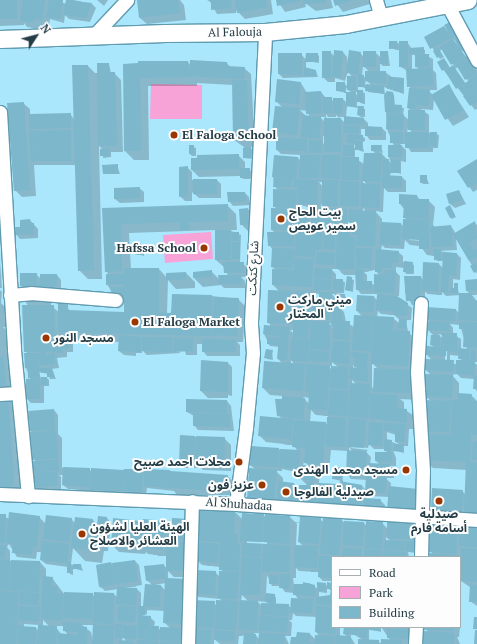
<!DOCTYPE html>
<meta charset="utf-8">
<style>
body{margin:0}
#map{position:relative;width:477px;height:644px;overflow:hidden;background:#aae7fd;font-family:"PT Serif","Noto Sans Arabic",serif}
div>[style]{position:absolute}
.green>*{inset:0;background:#f7a3d7}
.shadow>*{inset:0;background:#0003}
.building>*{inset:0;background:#7cb7cc}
.round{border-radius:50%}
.roads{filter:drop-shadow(1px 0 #609bb0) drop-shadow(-1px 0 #609bb0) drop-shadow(0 1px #609bb0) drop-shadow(0 -1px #609bb0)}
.minor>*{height:13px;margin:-6.5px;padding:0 6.5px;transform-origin:6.5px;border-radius:6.5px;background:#fff}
.major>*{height:17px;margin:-8.5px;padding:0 8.5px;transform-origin:8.5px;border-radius:8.5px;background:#fff}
.dots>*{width:11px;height:11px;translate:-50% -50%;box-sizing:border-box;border:2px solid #fdfdfd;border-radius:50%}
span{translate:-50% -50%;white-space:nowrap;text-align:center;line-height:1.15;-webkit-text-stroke:4px #fdfdfd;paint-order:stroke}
.street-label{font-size:12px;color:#233c45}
.poi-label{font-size:12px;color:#233c45;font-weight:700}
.left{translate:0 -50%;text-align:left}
.right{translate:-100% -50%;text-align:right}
.legend{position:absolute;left:331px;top:556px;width:130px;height:72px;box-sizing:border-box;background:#fdfdfd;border:1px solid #a6b0b3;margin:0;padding:5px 7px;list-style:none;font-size:12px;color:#233c45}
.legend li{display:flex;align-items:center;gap:8px;height:20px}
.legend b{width:20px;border:1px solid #a6b0b3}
.north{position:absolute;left:16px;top:16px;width:40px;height:40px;-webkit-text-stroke:3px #fdfdfd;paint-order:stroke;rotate:54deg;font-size:11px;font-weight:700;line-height:16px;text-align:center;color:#233c45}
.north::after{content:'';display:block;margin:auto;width:14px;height:18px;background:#233c45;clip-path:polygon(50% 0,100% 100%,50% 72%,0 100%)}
</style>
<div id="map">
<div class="green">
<i style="clip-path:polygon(151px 84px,202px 85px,202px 119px,150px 119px)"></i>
<i style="clip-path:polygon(211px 232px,213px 259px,165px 263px,163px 235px)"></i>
</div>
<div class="shadow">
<i style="clip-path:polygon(0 0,57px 0,66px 4px,67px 0,74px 0,92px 4px,96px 8px,90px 22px,69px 19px,65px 15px,64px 23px,50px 19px,49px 26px,40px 25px,40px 29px,27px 27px,24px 23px,24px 25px,0 26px)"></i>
<i style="clip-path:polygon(97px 0,108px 0,104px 6px)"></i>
<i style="clip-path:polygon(138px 0,180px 0,184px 5px,186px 20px,147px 24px,140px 18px)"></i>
<i style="clip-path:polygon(209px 0,271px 0,273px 14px,245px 19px,236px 10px,236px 13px,217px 14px)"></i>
<i style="clip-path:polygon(277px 0,331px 0,333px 8px,316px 11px,305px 3px,306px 7px,285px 12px)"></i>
<i style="clip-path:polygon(334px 0,369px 0,370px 4px,343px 12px)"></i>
<i style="clip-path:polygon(evenodd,450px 23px,467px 50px,464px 52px,460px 49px,477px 70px,477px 109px,475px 110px,438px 63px,446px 61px,450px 68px,454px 66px,442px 49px,440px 51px,444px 57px,440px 59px,425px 37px,444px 27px,448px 31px,450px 23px,455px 39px,458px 45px,453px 40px,455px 39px,450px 23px,458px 67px,469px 82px,466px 84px,455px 69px,458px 67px)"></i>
<i style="clip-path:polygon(evenodd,397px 42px,400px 45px,407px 42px,412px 49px,425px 50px,425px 55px,433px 59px,433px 70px,436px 73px,437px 90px,428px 90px,433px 95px,449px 86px,469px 117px,453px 126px,434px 99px,433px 110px,421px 109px,429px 115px,429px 133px,439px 135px,438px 148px,433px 148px,433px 152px,411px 152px,406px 144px,400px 144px,406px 150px,406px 162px,401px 161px,401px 174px,391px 171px,390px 176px,402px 177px,406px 181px,406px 192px,388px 192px,384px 188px,383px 212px,375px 211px,382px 219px,382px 223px,401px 224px,404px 227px,407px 220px,404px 217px,404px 209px,400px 204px,417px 196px,420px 200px,428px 200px,435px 207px,433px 225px,435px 227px,451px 226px,456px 234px,475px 223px,477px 225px,477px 274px,456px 238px,457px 250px,439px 251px,457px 254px,461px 258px,460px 280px,453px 279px,453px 289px,457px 284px,459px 294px,470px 294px,467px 291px,477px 280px,477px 295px,472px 295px,477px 301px,477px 362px,474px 362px,477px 365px,477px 391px,474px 388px,474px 379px,461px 378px,457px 374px,452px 375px,459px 383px,459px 394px,471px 395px,477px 401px,477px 518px,439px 517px,462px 491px,465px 494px,467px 470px,433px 468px,424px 459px,424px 431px,431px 401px,425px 396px,431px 375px,426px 370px,432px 360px,427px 355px,434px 347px,431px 345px,434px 336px,428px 330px,430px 322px,427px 319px,456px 310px,459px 313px,460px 295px,446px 296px,442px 292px,442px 295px,428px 294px,425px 292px,425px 305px,412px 305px,405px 292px,405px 277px,421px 277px,423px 280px,439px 264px,443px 268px,443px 261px,437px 261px,435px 256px,427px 255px,420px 246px,410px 245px,405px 240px,404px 249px,385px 248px,382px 245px,381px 251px,398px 252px,403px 256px,403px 262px,414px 265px,414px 274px,406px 274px,404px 268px,396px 267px,396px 272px,400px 276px,399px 296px,396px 296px,412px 308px,411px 320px,406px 320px,408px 332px,416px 339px,417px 400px,400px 399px,404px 402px,404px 409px,414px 416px,413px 429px,409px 429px,408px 446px,404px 446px,404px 453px,393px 450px,396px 458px,396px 466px,390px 466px,394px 469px,394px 478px,385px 478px,391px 483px,389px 497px,370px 496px,366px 492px,366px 499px,380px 500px,385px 505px,384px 514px,254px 507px,255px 469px,250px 465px,252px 447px,298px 451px,293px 445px,266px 442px,259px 435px,282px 419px,278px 415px,283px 401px,283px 396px,270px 395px,263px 388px,283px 364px,278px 359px,279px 347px,270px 346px,264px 334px,272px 327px,268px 322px,280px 292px,273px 285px,276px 270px,272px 267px,273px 250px,269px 245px,275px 233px,272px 230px,278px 190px,274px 186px,273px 176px,298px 158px,301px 161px,301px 155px,281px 154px,277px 150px,280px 139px,273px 132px,282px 107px,276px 101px,301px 83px,307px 93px,321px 92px,326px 98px,334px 101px,343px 99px,347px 103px,352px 93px,346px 88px,346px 93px,337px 91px,344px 83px,348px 87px,352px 77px,348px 71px,345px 81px,335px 78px,335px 82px,328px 82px,323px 77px,330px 52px,334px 56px,343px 52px,347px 57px,348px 65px,360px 53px,364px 57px,375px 52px,381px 58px,388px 52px,390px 66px,383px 66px,380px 63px,380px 72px,385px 72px,396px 80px,404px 79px,404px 94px,384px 87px,385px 94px,368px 92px,367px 89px,358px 85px,358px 91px,365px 93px,365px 104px,357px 101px,357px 106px,365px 109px,365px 117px,362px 117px,368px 123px,368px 127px,382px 128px,386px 132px,386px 140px,370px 140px,366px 135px,366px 129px,361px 129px,361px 136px,365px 138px,365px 141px,362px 142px,364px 152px,355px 149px,355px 158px,364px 164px,376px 154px,372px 150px,381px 146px,383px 153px,380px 152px,391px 163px,389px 157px,394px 146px,387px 129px,385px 96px,392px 93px,394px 95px,395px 106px,404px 108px,403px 115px,409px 120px,411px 111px,408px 108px,410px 88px,407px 71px,400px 66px,400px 50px,390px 48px,397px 42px,412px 55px,416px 55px,416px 67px,419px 69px,412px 70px,412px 55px,397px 42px,363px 66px,370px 72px,366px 78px,362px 76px,363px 66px,397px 42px,366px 80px,371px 85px,365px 85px,366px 80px,397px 42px,353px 92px,358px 92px,358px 96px,353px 92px,397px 42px,347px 106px,359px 108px,358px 115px,362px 118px,346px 117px,347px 106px,397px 42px,300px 110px,307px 111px,310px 117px,306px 116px,300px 110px,397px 42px,326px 114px,328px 117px,336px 117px,336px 115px,340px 119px,326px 119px,326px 114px,397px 42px,320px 117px,325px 117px,325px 122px,320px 117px,397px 42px,339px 117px,345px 117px,345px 123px,339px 117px,397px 42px,408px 128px,410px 130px,412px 133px,407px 133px,408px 128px,397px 42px,323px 136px,325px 136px,325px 145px,323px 143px,323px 136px,397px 42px,352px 145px,356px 145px,356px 149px,352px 145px,397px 42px,363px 180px,367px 184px,363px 184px,363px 180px,397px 42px,319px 182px,323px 182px,323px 187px,319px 182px,397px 42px,321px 204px,326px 209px,321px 209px,321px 204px,397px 42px,300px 205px,312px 208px,312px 215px,308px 211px,300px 211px,300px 205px,397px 42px,363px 208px,367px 212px,363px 212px,363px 208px,397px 42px,348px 221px,353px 225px,348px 225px,348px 221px,397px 42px,409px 238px,424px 239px,424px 241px,409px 240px,409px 238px,397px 42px,331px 269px,338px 269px,344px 275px,356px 275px,357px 289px,361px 294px,378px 294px,377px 300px,374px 297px,357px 311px,362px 316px,354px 327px,346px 322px,344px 312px,340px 308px,335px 307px,335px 300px,346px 303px,346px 297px,344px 295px,336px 299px,332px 294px,344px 293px,345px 282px,336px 280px,336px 274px,331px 269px,397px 42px,375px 270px,380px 276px,375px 285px,367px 282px,367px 275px,364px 272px,375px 270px,397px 42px,310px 293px,319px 294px,320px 303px,314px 303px,314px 297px,310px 293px,397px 42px,378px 311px,381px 314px,394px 315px,400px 320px,400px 324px,393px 318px,377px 317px,378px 311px,397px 42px,329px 323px,333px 324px,333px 328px,329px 323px,397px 42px,450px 324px,460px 325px,467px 349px,461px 349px,461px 339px,453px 334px,453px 328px,450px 324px,397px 42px,290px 330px,295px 330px,294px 334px,290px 330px,397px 42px,438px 334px,443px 335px,443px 339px,438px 334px,397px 42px,445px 351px,447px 351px,447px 361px,445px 361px,445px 351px,397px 42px,450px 355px,460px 356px,462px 361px,457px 365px,450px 361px,450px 355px,397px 42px,291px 360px,295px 365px,291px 364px,291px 360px,397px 42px,332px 362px,338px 367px,332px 370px,328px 366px,332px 366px,332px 362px,397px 42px,372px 363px,378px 369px,374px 389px,372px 387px,372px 363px,397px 42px,353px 365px,358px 369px,353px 369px,353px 365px,397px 42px,352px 380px,356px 384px,352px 384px,352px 380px,397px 42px,303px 397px,310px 398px,309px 404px,303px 397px,397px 42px,311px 410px,316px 415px,328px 416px,328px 425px,325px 423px,310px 422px,311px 410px,397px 42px,387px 432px,396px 435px,396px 442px,400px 445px,387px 440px,387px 432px,397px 42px,369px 444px,374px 449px,385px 449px,387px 453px,376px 461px,380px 465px,370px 464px,371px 457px,366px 452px,368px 450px,351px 448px,351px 446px,368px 448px,369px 444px,397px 42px,349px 447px,353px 452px,349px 451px,349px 447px,397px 42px,331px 450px,348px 451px,347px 474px,351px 479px,367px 480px,366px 490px,362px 486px,343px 482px,342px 468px,333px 479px,341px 481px,340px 488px,338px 485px,319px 484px,320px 470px,329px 471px,331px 450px,397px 42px,304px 461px,309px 466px,303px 466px,304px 461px,397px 42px,282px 469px,301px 473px,301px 479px,307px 485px,299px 486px,299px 489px,294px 484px,283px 483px,283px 478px,276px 471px,282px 471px,282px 469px,397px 42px,313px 484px,320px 485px,319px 490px,313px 484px)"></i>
<i style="clip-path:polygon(301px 54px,306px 60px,317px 54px,319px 56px,319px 63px,306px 61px,306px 68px,316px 71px,318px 77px,283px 78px,279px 74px)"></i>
<i style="clip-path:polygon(188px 62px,190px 65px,227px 63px,230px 67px,244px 68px,251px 74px,255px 147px,249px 147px,253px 150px,253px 159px,244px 158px,244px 147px,234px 140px,233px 85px,197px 83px,197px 86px,148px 86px,149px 160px,134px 160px,125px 151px,124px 65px)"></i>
<i style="clip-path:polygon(109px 64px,111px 73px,114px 73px,121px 80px,123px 152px,111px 152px,111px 157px,103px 158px,103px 150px,99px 146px,102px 279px,88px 279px,79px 270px,76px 165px,34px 165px,36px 196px,22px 197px,15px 190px,23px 103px,30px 109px,30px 115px,70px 114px,74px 119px,88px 66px,95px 73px,100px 73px)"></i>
<i style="clip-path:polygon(190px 146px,196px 148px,196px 156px,238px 155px,245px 162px,245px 169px,251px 171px,252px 179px,243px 179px,241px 176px,199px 177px,192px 170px,192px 159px,198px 159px,198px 156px,192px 156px,190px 154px)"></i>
<i style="clip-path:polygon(477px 161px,477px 190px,473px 192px,459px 171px)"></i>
<i style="clip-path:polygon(117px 165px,120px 174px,104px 174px)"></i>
<i style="clip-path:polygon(187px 167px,192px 172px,192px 180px,217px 180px,221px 184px,221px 198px,199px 198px,192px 192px,192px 201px,185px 201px,180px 196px)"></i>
<i style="clip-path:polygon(426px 176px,429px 184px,423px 184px,421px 182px)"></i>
<i style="clip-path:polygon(139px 188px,144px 192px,144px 202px,120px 203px,115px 199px)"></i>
<i style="clip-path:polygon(459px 191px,466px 204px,455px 208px,450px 204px)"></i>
<i style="clip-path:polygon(245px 193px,249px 197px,250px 205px,233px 206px,229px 201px)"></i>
<i style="clip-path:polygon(227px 205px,236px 214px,237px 230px,229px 230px,241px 235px,240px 263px,248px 267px,248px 277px,241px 277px,245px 281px,245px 288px,224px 288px,221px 285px,203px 287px,194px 278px,211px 271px,220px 280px,228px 276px,225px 268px,216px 260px,216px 230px,129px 233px,131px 269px,159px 269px,167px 278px,186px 273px,195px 282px,195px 288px,176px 289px,168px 280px,167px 314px,212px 296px,238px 299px,245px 306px,243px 342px,237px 342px,240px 345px,240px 356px,207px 356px,203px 351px,203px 344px,197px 344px,197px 355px,186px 355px,185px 351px,176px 351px,181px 353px,147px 355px,142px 350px,142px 353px,136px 353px,136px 356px,124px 355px,119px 351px,120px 342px,73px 341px,73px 352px,67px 352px,67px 357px,57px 358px,59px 368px,51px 369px,56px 379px,50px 379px,48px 374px,39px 372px,42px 382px,47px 378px,49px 380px,49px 386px,44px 386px,44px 403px,31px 403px,27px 399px,31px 380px,26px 368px,28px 306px,23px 297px,51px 301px,51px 306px,59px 312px,67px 303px,69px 311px,125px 313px,125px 298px,115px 298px,107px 284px,109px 275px,106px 271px,103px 209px)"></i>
<i style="clip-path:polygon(450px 207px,456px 217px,452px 219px,450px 217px)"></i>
<i style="clip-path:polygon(248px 209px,257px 218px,250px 233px,241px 224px)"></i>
<i style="clip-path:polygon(30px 220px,38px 229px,38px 238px,20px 239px,16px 234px)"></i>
<i style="clip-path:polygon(134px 245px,144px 248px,144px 256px,134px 253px)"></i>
<i style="clip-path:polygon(0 261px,2px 288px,0 288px)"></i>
<i style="clip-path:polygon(21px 274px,36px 274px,41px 279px,57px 275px,61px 280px,61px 290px,46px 291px,41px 286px,41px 290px,26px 291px,21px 286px)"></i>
<i style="clip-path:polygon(348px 278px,354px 280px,353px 292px,346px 290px)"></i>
<i style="clip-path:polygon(0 290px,2px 292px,1px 303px,6px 308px,7px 327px,3px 327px,6px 330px,12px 392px,0 393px)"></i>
<i style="clip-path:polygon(272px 351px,273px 360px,267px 359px,265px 357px)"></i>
<i style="clip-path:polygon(228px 363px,232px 367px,232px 396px,228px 395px,228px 398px,208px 398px,201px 391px)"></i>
<i style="clip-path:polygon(8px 398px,17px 407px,22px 492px,0 499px)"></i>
<i style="clip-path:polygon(187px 401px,227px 401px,231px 406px,234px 431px,198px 430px,194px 425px,194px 416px,187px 412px)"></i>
<i style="clip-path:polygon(54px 410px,58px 415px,58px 434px,62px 438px,62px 468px,89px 469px,92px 472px,143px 470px,227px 476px,232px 480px,231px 495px,177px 495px,174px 491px,147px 488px,146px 496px,98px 496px,93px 491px,68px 489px,63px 485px,64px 475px,59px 475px,61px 477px,61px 490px,39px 491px,34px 486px,35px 461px,31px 431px)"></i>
<i style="clip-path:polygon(195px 437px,224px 438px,231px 445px,231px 471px,203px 470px,198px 465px,198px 468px,184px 468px,180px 463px)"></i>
<i style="clip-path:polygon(evenodd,235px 512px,243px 520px,263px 515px,266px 517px,266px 515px,290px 517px,297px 524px,296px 546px,304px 547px,299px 542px,320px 519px,323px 522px,341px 520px,344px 522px,364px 523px,367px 527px,382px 523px,388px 529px,418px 524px,418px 553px,408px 552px,409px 557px,332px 557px,332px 581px,323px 581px,319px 577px,319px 572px,299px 571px,296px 568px,296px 578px,293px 578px,294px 585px,309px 583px,318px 589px,325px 584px,328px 586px,332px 584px,332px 627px,340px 627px,340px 636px,348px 637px,344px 634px,345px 627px,418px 627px,411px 644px,359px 644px,363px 640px,353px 634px,350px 636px,355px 644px,291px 644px,297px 638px,310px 634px,316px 640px,320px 637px,316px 632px,317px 617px,296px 616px,293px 613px,292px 620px,289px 620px,292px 623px,291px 636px,285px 636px,289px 644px,245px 644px,245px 633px,243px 636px,239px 636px,238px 644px,220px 644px,214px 639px,214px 644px,218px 644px,0 644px,0 515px,10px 519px,39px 517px,46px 524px,71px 519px,75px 523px,93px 520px,98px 525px,107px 518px,111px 523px,108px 551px,104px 551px,102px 563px,85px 561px,73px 548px,71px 564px,74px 566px,81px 565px,83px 571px,73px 568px,73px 575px,70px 574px,68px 567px,46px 564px,41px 560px,42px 552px,37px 552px,36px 559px,17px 557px,9px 544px,7px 547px,10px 551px,10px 561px,40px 562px,46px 569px,46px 577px,52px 578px,65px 595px,92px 594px,95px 597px,114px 594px,118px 598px,118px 589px,105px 591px,100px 586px,111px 563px,114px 567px,135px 561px,139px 565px,142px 585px,124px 588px,137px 589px,141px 593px,141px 607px,146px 607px,144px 605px,152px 585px,147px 580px,163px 565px,167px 568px,167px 556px,148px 554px,146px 552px,145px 554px,119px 552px,112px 545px,141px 522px,143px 524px,164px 522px,173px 530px,188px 520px,195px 571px,215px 572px,220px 577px,223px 572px,220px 567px,202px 565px,197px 560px,198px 541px,235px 512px,171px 537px,173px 540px,176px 543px,170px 543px,171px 537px,235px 512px,386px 537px,388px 539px,391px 541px,386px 541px,386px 537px,235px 512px,247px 541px,267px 542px,267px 544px,247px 543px,247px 541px,235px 512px,168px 571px,174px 577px,195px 577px,189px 580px,168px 579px,168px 571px,235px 512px,267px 575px,272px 586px,281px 586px,285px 592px,294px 593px,298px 599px,292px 609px,288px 605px,276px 605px,276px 597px,266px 594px,267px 575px,235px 512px,166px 583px,165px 590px,161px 586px,154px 585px,166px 583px,235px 512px,327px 588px,332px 591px,331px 596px,319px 598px,319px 592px,327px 593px,327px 588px,235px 512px,195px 594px,199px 597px,220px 599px,223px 602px,217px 605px,195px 601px,195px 594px,235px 512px,242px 595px,249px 602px,241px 601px,242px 595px,235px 512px,257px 601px,266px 602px,269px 604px,262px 606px,257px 601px,235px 512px,147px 610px,165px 611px,164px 622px,170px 628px,161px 630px,154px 627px,155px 622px,150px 617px,140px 616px,147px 614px,147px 610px,235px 512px,43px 620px,50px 627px,43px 626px,43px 620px,235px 512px,24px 624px,39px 625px,39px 631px,36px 628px,24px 628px,24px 624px,235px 512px,82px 625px,94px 625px,93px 642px,91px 632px,82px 625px,235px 512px,55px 626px,64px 626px,64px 630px,68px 635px,61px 634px,55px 626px,235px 512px,381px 627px,390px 640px,382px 643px,369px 640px,369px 629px,381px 632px,381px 627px,235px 512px,254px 633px,260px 633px,259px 639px,254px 633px,235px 512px,123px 637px,127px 642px,122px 641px,123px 637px)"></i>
<i style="clip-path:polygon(457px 524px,461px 528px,477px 526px,477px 606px,470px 601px,470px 587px,461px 581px,460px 588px,460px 557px,428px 557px,433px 554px,430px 551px)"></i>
<i style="clip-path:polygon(425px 627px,460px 627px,459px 637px,457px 637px,460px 644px,424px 644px,428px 632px)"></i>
</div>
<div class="building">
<i style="clip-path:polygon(0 0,17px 0,17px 19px,0 19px)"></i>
<i style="clip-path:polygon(23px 0,45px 0,42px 20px,34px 19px,33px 23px,20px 20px)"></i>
<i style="clip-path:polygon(49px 0,63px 0,60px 19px,46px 17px)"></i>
<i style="clip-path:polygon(66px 0,92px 3px,86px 18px,63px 15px)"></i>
<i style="clip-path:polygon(137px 0,178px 0,180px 13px,139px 18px)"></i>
<i style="clip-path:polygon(207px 0,231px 0,232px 8px,211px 10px,211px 2px)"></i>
<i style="clip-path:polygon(235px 0,266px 0,267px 7px,237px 13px)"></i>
<i style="clip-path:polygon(276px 0,300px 0,300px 1px,277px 6px)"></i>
<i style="clip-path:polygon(303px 0,326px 0,326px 2px,308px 4px,304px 4px)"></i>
<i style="clip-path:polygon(333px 0,353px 0,335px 6px)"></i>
<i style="clip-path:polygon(450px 22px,457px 35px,452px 38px,444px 25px)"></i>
<i style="clip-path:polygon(444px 26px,451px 38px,430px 49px,424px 37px)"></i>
<i style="clip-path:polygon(459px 36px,466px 48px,461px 51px,454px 39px)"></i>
<i style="clip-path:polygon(453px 39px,464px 56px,451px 65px,440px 47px)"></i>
<i style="clip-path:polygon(389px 41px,397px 41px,398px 48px,389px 49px)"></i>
<i style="clip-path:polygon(399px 41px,408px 41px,408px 67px,399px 67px)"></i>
<i style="clip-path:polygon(424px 47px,424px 53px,409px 54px,409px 48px)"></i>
<i style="clip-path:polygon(438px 47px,442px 55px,437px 58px,433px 51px)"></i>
<i style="clip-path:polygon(334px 50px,343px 51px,341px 77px,332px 76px)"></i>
<i style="clip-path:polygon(349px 50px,361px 52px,358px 74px,346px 73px)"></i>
<i style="clip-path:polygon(322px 51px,331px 51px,331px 78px,322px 78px)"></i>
<i style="clip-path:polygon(363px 51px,376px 51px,376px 67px,363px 67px)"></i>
<i style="clip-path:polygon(380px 51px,388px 51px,388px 64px,380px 64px)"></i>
<i style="clip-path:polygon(278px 53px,302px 53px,302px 75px,278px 74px)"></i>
<i style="clip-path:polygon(306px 53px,318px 53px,318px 62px,305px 62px)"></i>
<i style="clip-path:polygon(415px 54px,429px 54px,429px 67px,415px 67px)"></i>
<i style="clip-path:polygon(467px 56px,477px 73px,465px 80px,455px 63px)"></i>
<i style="clip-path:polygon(444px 58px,449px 67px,442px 71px,437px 62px)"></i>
<i style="clip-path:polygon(190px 60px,227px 62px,227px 66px,245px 67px,244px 79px,189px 76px)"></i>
<i style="clip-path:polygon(138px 61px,188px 61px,189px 77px,140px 78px,141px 151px,124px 151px,123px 64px,138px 63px)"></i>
<i style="clip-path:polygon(97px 63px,109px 63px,109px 72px,115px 72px,117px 146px,98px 146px)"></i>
<i style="clip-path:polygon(72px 65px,88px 65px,94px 270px,78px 271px)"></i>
<i style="clip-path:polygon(453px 65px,465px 83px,456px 89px,445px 71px)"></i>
<i style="clip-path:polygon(304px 67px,316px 70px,316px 76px,304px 76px)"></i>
<i style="clip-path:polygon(432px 68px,433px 85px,407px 87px,406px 69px)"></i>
<i style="clip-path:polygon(365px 71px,386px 71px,386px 84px,365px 81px)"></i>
<i style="clip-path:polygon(358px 74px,364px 75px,364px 87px,358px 87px)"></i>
<i style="clip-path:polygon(477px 74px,477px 87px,464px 95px,459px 88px)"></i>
<i style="clip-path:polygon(347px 76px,356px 76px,356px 90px,347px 90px)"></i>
<i style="clip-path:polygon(389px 77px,395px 77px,393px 88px,387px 88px)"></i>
<i style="clip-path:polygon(395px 77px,404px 78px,402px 92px,394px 91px)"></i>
<i style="clip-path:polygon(277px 79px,301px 82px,299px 104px,275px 102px)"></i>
<i style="clip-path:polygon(232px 80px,247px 80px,249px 141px,233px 141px)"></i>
<i style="clip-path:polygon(336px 82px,345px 82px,345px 91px,336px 91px)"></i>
<i style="clip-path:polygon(366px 84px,384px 86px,384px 93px,365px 91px)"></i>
<i style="clip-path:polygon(449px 84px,463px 110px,445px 120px,431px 95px)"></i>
<i style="clip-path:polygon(409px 88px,430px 90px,428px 106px,417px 105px,416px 109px,407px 108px)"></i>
<i style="clip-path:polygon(477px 88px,477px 102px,470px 106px,463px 96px)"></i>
<i style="clip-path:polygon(357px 90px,363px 90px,363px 102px,357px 102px)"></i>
<i style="clip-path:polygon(321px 91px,322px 113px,306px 114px,305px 92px)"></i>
<i style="clip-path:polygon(387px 91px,393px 92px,394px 97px,394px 104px,387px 104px,402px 105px,401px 113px,385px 112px,384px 95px)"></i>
<i style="clip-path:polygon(346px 92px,356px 92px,355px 107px,346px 106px)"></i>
<i style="clip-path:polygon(323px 97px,332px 97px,332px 113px,323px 113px)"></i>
<i style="clip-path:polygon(333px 98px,343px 98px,342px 114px,333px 113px)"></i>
<i style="clip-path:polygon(24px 102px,30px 190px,14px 191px,7px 103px)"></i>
<i style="clip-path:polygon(275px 106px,299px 108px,297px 135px,272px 132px)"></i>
<i style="clip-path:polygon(358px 106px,364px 106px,363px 115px,357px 115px)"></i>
<i style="clip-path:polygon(408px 110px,425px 110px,425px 130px,408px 130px)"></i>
<i style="clip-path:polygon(71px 113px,71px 128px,29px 129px,29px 114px)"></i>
<i style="clip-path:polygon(387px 113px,404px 114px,403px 130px,386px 129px)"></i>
<i style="clip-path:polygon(303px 115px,321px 117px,319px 138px,301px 137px)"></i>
<i style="clip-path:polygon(344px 116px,364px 118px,364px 125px,344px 124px)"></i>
<i style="clip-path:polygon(324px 118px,341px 118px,341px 152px,324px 152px)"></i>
<i style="clip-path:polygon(344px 126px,359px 126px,359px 133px,343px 133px)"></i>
<i style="clip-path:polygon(365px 126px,382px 127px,382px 136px,365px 136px)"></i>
<i style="clip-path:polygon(71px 130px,71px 161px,30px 161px,30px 149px,48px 147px,30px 148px,29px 131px)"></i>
<i style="clip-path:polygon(390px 132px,403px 132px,403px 143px,390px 143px)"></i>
<i style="clip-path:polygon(405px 132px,429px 132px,429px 148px,405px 148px)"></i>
<i style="clip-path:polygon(430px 132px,437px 132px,436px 146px,430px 146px)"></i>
<i style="clip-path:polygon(347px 134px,363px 135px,363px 140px,355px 139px,355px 143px,347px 143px)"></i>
<i style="clip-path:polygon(276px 138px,307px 139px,307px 151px,276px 150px)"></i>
<i style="clip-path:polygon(309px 140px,322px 141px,322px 153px,309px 153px)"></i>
<i style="clip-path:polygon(355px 141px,363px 141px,362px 150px,355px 150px)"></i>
<i style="clip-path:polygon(189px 145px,194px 145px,194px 154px,189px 154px)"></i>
<i style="clip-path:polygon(343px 145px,354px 145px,354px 156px,343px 156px)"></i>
<i style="clip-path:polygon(371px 145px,382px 145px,381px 151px,371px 151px)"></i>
<i style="clip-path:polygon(388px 145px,402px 145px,402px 158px,388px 157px)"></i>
<i style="clip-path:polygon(251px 147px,251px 158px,243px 158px,243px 148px)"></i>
<i style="clip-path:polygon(100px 149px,109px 149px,109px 156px,100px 156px)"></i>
<i style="clip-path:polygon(364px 153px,382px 153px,381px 182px,362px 181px)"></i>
<i style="clip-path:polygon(239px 154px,239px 169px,191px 170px,191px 158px,197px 158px,197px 155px)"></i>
<i style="clip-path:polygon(274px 155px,298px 157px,296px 179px,272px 177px)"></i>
<i style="clip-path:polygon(300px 155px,320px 155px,319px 178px,299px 178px)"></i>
<i style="clip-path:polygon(321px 155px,340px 155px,340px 179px,321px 178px)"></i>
<i style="clip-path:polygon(341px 157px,359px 157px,359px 180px,341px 180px)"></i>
<i style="clip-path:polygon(383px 159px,389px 159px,389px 175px,383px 174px)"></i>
<i style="clip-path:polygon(391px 159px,400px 160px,400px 173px,390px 173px)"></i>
<i style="clip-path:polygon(477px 159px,477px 183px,468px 188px,457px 171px)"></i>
<i style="clip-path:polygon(118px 164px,118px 173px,103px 174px,102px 165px)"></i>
<i style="clip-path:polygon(188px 166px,188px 196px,179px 197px,179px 167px)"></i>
<i style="clip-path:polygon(240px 168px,250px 168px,250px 178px,240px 178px)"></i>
<i style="clip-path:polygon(382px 175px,402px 176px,402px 188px,382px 188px)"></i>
<i style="clip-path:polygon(420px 175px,427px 175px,427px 182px,420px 183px)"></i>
<i style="clip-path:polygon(274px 178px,292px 179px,291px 187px,273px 187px)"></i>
<i style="clip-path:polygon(193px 179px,217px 179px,217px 194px,193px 194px)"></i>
<i style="clip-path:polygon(294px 179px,318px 180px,317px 204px,298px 204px,298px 187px,294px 187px)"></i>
<i style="clip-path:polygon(322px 180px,338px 180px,338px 206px,322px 206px)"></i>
<i style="clip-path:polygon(340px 181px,359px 182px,359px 206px,340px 206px)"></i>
<i style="clip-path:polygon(361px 183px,380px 184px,379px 208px,361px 207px)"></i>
<i style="clip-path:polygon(140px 187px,140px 198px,114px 199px,114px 188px)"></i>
<i style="clip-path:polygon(273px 189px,297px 190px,296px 208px,273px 207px)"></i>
<i style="clip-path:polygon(459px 190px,463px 200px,449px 204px,446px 194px)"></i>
<i style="clip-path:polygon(227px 192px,245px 192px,246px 201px,228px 202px)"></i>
<i style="clip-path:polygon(399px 194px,417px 195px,417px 199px,429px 199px,428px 219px,403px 218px,404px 204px,399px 204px)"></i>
<i style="clip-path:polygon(228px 204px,228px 221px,189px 222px,190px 230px,180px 230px,180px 223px,185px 222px,121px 224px,122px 271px,105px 272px,102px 208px)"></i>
<i style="clip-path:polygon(450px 205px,455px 215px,450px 218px,445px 208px)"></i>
<i style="clip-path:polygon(248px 208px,249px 224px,240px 225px,239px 209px)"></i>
<i style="clip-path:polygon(271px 208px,292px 209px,292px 230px,271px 230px)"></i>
<i style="clip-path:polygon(311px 208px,336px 208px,336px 230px,311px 230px)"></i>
<i style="clip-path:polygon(295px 209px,308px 210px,308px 231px,295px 231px)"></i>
<i style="clip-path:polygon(338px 209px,347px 209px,347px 222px,337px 222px)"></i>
<i style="clip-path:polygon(349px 210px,376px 211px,375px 246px,356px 246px,357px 235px,352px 235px,352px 222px,348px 222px)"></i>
<i style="clip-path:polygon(30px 219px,30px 223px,34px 223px,34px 234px,15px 235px,14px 227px,20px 227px,20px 220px)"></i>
<i style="clip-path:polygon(403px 219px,429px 220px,429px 249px,419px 249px,419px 240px,402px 239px)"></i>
<i style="clip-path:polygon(475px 221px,477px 238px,469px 243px,474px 251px,477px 249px,477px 257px,469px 261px,453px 234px)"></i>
<i style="clip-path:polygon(381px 222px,401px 223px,400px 245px,380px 244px)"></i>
<i style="clip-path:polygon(337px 224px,350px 224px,350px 237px,355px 237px,354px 269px,336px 269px)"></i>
<i style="clip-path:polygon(451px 225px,453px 246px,432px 247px,430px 227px)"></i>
<i style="clip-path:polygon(215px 230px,231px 230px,231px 260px,215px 260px)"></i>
<i style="clip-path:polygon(231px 232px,239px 232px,239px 241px,232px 241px)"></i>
<i style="clip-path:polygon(267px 232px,294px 232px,294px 246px,268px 246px)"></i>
<i style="clip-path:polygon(295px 232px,322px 233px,322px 250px,315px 250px,315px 257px,295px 256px)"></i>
<i style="clip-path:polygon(323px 233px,335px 233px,335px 249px,323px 249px)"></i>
<i style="clip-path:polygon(232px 242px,240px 242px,240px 259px,232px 259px)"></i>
<i class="round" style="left:132px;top:243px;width:12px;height:12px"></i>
<i style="clip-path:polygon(272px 248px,294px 249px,293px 268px,271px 267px)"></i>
<i style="clip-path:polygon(356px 248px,372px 248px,371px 268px,356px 268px)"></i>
<i style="clip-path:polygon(376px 249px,399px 251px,398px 263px,392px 263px,392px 268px,382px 268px,382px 272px,375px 272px)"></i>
<i style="clip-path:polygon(434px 249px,441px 249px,441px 260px,434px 260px)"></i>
<i style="clip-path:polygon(317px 252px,335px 253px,334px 265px,316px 264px)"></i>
<i style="clip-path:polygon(443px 252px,457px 253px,456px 276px,449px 275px,448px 292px,441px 292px)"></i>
<i style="clip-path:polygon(295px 258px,313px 259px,312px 287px,272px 285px,272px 269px,294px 270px)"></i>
<i style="clip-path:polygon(404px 261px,413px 262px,412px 273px,403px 272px)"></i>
<i style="clip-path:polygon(223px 262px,244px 262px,244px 273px,224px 273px)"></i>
<i style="clip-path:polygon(423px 262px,439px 263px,438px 291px,422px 290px)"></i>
<i style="clip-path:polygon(477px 262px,477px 271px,474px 273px,470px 266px)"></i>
<i style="clip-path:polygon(124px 268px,159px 268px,159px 312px,131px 312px,171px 313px,172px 294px,212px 295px,211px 336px,58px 332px,58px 302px,68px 302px,68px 310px,124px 312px,124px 296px,112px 296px,111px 287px,124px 287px,124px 284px,106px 285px,106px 274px,124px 274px)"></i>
<i style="clip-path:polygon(315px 268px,332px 269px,332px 279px,314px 278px)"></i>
<i style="clip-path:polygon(355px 269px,363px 269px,363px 281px,372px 281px,372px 290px,356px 290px)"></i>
<i style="clip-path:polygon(212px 270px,212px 277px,193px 278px,193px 272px)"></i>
<i style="clip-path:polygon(385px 270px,396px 271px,394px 293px,374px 292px,374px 274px,385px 275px)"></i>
<i style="clip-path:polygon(186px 272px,186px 280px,166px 280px,166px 273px)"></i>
<i style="clip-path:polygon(20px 273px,37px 273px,37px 286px,20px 286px)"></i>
<i style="clip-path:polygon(40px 274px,57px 274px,57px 286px,40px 287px)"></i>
<i style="clip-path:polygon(218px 275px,241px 275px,241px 284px,219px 284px)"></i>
<i style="clip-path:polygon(347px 276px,352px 277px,351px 291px,345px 290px)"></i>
<i style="clip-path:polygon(404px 276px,421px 276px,420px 301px,406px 301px)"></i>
<i style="clip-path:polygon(314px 279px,332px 280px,331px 290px,314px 290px)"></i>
<i style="clip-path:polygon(333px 279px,343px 279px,343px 291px,333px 290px)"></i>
<i style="clip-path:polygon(477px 279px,477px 290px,466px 291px,465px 280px)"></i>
<i style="clip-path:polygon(454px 283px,458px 283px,458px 293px,450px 293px,450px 288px,454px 288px)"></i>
<i style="clip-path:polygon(268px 290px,294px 291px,293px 313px,311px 314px,310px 329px,295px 328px,308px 329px,308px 338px,293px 337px,293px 324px,267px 323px)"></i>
<i style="clip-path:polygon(295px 291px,310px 292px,309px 313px,294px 312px)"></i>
<i style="clip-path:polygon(319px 292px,331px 292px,330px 320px,312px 319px,313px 302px,319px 302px)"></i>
<i style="clip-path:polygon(459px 293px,472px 293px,472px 300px,477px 301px,477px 321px,458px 320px)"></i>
<i style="clip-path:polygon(335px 294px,345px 294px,344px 302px,335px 301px)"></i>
<i style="clip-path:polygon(377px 294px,397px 296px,408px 303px,407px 316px,393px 315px,393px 311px,376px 310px)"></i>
<i style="clip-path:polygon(357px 295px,374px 296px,373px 312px,356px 311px)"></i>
<i style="clip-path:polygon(22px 296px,47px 296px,47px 301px,22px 302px)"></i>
<i style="clip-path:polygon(214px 297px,239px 298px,237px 336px,212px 335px)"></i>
<i style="clip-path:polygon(22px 305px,54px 305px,55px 345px,55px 335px,69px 335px,69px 348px,63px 348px,63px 353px,46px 352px,46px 355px,55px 354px,55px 364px,40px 365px,39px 352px,24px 352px)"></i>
<i style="clip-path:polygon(334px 306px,340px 307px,343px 321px,350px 321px,349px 340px,333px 339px,333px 327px,331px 326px)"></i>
<i style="clip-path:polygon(426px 307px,456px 309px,455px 321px,426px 319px)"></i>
<i style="clip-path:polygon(354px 315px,373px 316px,371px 351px,352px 350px)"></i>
<i style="clip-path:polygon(374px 316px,394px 317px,393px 330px,410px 331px,408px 366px,371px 364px)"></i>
<i style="clip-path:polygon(399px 319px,407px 319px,406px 329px,398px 328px)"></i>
<i style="clip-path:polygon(311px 321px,329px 322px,330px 350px,310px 349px)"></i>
<i style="clip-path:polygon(427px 321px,449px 322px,449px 331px,427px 330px)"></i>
<i style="clip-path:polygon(459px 322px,477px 322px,477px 348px,463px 347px,464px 329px,459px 329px)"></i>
<i style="clip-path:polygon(264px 325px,289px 327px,287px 360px,277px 359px,279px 336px,263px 334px)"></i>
<i style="clip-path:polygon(442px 333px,457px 333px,457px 352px,446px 351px,446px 356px,426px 355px,427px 346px,441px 347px)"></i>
<i style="clip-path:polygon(119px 335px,141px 337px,141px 352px,118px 351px)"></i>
<i style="clip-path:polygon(431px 335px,440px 335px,440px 346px,430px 345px)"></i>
<i style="clip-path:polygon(142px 337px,172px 337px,172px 352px,142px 351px)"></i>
<i style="clip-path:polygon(267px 337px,278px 338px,277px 345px,267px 344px)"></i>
<i style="clip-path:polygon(173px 338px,193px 339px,193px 351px,173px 352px)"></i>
<i style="clip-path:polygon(292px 338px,310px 339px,308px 362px,290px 360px)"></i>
<i style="clip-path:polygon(202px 339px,236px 340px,236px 352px,202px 352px)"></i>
<i style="clip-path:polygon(333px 341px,350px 342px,349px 364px,331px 362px)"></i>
<i style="clip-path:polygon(459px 348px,469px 349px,469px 360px,458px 359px)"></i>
<i style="clip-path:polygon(266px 349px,273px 350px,271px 359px,264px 358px)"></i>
<i style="clip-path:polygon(310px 350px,329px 352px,328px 362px,309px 361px)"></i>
<i style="clip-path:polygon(471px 350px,476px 351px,474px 375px,456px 374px,456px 360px,470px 360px)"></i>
<i style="clip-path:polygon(351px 352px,368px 353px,367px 368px,354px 367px,355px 357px,351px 357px)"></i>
<i style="clip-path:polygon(24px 353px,39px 353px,40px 399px,26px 399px,26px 379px,35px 378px,28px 378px,28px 368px,25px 368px)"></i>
<i style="clip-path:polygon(3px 356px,6px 385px,0 386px,0 357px)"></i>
<i style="clip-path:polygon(425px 359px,454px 360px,453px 372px,425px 370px)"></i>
<i style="clip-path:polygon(201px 360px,228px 362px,228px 392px,200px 391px)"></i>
<i style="clip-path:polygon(264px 361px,305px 364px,303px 391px,262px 388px)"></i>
<i style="clip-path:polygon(307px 364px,330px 366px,327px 410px,308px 409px,309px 392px,305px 392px)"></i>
<i style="clip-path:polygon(331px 366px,348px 367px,347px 389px,330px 388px)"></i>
<i style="clip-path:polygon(350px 367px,368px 369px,368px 382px,349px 378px)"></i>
<i style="clip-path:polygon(40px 368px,52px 368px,55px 377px,47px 377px,47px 373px,41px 373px)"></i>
<i style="clip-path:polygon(374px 368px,411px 370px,411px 393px,373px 392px)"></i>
<i style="clip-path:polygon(425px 374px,453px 375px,452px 398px,424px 396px)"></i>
<i style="clip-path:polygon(474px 375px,477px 376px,477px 389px,473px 389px)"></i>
<i style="clip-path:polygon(41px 377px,47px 377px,47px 385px,41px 385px)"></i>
<i style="clip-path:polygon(350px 383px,370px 384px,368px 418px,348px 417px)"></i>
<i style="clip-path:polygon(330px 390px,348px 391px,347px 416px,328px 415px)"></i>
<i style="clip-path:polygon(458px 393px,472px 394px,471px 401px,477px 401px,477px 435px,471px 435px,470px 462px,423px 460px,424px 434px,451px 435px,452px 400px,458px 400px)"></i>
<i style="clip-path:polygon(370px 394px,397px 395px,397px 408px,407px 409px,407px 423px,369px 418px)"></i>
<i style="clip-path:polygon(282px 396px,305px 398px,303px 419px,277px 416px,275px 399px,282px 399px)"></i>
<i style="clip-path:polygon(0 397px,8px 397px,14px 483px,7px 491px,0 491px)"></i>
<i style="clip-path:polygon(186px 399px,227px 400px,227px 413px,186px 412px)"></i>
<i style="clip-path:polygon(424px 400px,451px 401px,449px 432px,423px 431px)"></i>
<i style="clip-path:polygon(54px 409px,55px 430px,30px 431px,28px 411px)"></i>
<i style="clip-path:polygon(193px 413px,230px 414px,230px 427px,193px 426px)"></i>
<i style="clip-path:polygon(260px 416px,293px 419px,291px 439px,258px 436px)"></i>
<i style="clip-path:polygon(327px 417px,346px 418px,345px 447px,326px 446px)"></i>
<i style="clip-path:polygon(349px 418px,366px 420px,364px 448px,347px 447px)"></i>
<i style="clip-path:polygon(294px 420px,326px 422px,323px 465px,304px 463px,305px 448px,292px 447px)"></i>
<i style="clip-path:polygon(369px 422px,383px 423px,382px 446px,368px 445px)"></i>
<i style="clip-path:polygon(385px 423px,405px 424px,404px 442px,395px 442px,395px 431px,384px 431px)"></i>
<i style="clip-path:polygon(56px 431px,58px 458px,32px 460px,30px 432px)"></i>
<i style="clip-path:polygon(180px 435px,195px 436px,194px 464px,179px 464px)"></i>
<i style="clip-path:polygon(196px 436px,225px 437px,224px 464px,195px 463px)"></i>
<i style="clip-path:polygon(384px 439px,392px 440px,391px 451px,384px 451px)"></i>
<i style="clip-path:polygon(473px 442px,477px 442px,477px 460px,472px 459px)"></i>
<i style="clip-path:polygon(394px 444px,403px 444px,402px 452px,393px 451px)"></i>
<i style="clip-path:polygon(251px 446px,279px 448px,278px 467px,249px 465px)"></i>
<i style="clip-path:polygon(280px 449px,300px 450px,299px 469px,279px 467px)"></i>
<i style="clip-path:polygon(347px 450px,367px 452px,365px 476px,346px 475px)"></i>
<i style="clip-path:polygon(375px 452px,392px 452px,392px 462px,375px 461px)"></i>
<i style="clip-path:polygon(58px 460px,59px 471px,32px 472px,32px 461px)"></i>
<i style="clip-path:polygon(466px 462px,477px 463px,477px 512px,464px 512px)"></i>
<i style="clip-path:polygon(368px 463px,390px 464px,390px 474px,367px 473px)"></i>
<i style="clip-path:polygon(301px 465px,316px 466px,315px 481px,300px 479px)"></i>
<i style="clip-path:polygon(63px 467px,90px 468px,89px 487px,62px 485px)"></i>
<i style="clip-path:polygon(333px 467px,343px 468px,342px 479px,332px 479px)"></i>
<i style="clip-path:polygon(91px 468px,124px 470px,123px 491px,90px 490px)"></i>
<i style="clip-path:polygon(249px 468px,277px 470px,274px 503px,247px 500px)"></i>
<i style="clip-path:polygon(124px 469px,143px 469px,142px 492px,124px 491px)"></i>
<i style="clip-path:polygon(144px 469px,170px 470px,169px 485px,170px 471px,228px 475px,227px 491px,203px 490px,203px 483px,202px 490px,144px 486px)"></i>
<i style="clip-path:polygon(33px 472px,57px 472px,57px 486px,33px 487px)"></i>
<i style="clip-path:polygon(366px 476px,387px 478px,385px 493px,365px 492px)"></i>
<i style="clip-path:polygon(278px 481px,294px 483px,293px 502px,277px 501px)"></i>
<i style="clip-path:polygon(340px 481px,362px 485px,361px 507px,338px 505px)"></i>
<i style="clip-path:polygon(307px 482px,314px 483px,313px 488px,317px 488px,316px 506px,297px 505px,299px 485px,307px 485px)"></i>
<i style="clip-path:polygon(319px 483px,338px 484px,337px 505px,317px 503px)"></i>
<i style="clip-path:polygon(389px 486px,418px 489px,416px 513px,387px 510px)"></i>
<i style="clip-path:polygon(432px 488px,463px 490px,462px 512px,431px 511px)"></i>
<i style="clip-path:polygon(364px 498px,381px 499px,380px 510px,364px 509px)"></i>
<i style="clip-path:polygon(193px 509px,235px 511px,234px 534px,238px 535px,237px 543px,240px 544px,239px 571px,219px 570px,220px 542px,197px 541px)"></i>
<i style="clip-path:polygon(9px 512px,40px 516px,37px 546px,33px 546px,32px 555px,12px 553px,13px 544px,6px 543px)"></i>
<i style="clip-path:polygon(242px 513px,264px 514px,262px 542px,240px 541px)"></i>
<i style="clip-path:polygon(0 514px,6px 514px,5px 543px,0 543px)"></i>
<i style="clip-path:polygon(265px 514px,290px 516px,289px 544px,263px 542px)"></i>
<i style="clip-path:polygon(46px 515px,72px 518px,69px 542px,43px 539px)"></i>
<i style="clip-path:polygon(98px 516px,107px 517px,104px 547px,95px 546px)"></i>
<i style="clip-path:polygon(300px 516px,321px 518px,319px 544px,298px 542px)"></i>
<i style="clip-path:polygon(75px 517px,93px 519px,90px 550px,71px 548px)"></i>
<i style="clip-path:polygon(323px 517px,342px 519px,339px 555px,320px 554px)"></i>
<i style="clip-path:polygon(113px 518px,141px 521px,139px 548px,111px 546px)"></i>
<i style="clip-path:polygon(172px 518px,189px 519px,187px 540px,171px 539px)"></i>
<i style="clip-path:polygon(143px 519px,165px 521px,163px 550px,141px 548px)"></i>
<i style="clip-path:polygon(344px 521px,364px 522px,363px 546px,343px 545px)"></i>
<i style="clip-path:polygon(366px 521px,383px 522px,382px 549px,365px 548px)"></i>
<i style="clip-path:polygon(387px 521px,418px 523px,417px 540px,387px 538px)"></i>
<i style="clip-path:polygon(431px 522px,458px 523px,456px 554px,429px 552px)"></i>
<i style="clip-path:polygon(460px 524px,477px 525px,477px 547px,459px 546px)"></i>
<i style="clip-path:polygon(385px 540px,404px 541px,404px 551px,384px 550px)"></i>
<i style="clip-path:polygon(42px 541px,69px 544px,67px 563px,40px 560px)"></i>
<i style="clip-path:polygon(405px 541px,416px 541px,416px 552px,405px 551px)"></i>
<i style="clip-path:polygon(166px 542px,188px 542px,188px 571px,166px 571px)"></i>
<i style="clip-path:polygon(198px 542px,219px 544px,217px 563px,196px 560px)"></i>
<i style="clip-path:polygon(242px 543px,261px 544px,260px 557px,242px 556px)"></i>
<i style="clip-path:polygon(263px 544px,290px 546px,289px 572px,262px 571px)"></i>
<i style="clip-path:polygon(0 545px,6px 545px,5px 558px,0 558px)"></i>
<i style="clip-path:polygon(295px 545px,318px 546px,317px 568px,294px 567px)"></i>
<i style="clip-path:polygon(343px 548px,362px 549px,361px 557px,342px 557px)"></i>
<i style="clip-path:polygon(461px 548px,477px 549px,477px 582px,460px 581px)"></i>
<i style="clip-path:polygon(364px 549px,382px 550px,382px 557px,364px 557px)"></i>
<i style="clip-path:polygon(383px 551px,406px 552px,406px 557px,383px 557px)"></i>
<i style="clip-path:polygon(427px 553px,458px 555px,458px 557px,427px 557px)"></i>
<i style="clip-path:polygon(319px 556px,332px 556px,332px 578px,318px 577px)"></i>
<i style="clip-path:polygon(242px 557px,261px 558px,260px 595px,240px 595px)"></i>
<i style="clip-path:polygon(0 559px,10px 560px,9px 591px,0 590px)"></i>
<i style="clip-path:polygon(11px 560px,40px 561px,39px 592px,10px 591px)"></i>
<i style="clip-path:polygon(135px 560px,138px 581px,115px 584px,112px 563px)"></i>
<i style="clip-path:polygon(67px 562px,71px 563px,71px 573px,67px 573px)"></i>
<i style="clip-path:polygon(111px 562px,115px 584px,99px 587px,96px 565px)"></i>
<i style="clip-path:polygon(73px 564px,81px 564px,81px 569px,72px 569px)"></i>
<i style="clip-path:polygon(164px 564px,166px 578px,189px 579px,187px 624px,163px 623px,165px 578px,146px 581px,144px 566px)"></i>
<i style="clip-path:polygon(194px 570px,216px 571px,215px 595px,193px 593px)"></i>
<i style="clip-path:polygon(219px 571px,239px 572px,237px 599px,218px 598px)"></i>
<i style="clip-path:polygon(280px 574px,290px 574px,289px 589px,279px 588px)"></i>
<i style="clip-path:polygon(269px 575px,278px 576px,278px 584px,269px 584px)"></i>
<i style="clip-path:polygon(43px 576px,53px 577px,52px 586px,58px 586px,57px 593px,63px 594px,62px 620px,41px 619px)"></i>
<i style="clip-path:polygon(303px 582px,315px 585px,315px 596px,293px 595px,294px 584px,303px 584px)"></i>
<i style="clip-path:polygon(317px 582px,326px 583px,325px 591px,317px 591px)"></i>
<i style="clip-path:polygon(327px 582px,332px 583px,332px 589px,327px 589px)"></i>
<i style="clip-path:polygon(145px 584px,161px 585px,160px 607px,143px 606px)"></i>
<i style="clip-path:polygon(470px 584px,477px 585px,477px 602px,469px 602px)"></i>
<i style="clip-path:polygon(117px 587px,137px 588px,136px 605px,116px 604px)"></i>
<i style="clip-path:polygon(331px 589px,332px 605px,316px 604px,316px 597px,330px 595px)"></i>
<i style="clip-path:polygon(0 591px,18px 593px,17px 619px,5px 619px,18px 620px,16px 644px,0 644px)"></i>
<i style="clip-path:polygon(20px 592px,39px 593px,38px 605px,19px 604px)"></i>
<i style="clip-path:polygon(64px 592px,93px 593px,92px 619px,63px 618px)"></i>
<i style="clip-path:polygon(94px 592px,114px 593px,113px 624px,93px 623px)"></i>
<i style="clip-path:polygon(266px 593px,275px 594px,275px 603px,265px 602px)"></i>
<i style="clip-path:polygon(291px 598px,313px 599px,312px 613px,290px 612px)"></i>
<i style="clip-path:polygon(192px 600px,215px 601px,214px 628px,191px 627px)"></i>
<i style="clip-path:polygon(216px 600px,238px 601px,236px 630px,215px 629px)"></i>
<i style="clip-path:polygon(240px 600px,258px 601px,257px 630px,239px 629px)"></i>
<i style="clip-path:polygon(261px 603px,289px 604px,288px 616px,261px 615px)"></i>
<i style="clip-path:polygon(19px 606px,40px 607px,39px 621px,18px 620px)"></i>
<i style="clip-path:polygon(118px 606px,136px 607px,135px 622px,118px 621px)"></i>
<i style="clip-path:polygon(138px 606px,146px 606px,145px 615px,138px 614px)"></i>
<i style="clip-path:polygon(316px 606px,332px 607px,332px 627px,336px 627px,335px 634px,315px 632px)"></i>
<i style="clip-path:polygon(138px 615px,151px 616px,150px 626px,159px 626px,158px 640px,138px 639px)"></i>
<i style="clip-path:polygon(260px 616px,288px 617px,287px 632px,259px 631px)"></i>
<i style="clip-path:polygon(474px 617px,477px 617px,477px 629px,473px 629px)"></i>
<i style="clip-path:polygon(63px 622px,82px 623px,81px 626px,87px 627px,87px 635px,81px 635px,88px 635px,87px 644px,58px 644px,58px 633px,77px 635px,78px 632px,63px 631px)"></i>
<i style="clip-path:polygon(93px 624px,114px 626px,113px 644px,92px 644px)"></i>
<i style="clip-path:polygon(115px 624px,122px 624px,121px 638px,115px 638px)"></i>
<i style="clip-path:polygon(38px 625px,57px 626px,56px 644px,37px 644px)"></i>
<i style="clip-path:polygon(123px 625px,137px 626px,136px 639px,122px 638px)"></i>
<i style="clip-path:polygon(18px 626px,36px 627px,36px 644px,18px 644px)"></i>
<i style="clip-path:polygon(160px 627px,186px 628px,185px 642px,159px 640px)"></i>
<i style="clip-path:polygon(344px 627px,352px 627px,351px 634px,343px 634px)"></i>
<i style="clip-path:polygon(353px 627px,358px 627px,357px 635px,352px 635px)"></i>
<i style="clip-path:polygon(359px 627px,368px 627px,367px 638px,359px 637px)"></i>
<i style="clip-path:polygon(370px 627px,380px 627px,380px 631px,369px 630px)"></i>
<i style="clip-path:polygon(385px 627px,412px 627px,412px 629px,385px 628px)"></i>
<i style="clip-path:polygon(424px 627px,453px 627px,453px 631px,424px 630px)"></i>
<i style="clip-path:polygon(190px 629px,211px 630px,210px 644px,189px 644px)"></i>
<i style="clip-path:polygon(387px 629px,410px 630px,410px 639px,387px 638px)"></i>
<i style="clip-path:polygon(215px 630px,235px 632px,234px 641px,214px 640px)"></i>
<i style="clip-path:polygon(475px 630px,477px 630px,477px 644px,474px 644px)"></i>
<i style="clip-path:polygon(424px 631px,454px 633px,454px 644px,423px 644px)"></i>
<i style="clip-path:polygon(297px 632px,310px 633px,309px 642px,314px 644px,290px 644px,291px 637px,296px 637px)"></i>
<i style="clip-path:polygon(244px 633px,256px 634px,256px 644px,243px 644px)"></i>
<i style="clip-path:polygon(259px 633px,285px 634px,284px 644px,258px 644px)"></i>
<i style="clip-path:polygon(315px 635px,334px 636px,334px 644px,314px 644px)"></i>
<i style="clip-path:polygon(335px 635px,351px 636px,351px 644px,335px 644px)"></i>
<i style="clip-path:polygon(358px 639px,379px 640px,379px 644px,358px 644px)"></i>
<i style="clip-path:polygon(381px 639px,402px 640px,402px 644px,381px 644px)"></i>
<i style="clip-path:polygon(119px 640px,133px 641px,133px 644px,119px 644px)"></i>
<i style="clip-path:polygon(138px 640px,158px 641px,158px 644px,137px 644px)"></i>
<i style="clip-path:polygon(160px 641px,187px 643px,187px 644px,160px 644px)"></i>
</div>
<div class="roads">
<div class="minor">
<i style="left:376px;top:0;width:18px;rotate:74deg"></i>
<i style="left:447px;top:4px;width:64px;rotate:61.8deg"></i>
<i style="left:95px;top:34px;width:47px;rotate:-46.7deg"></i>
<i style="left:0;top:112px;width:238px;rotate:86.6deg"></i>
<i style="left:14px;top:350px;width:147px;rotate:84.5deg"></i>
<i style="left:10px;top:295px;width:21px;rotate:-5deg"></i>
<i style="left:31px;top:293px;width:85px;rotate:4.7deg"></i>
<i style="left:0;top:394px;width:17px;rotate:-3deg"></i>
<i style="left:0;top:494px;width:236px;rotate:2.4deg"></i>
<i style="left:236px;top:504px;width:242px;rotate:3.8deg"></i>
<i style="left:236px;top:504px;width:77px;rotate:-82.5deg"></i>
<i style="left:246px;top:428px;width:75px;rotate:-84.7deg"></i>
<i style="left:253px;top:353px;width:31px;rotate:-94deg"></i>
<i style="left:251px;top:322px;width:290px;rotate:-87.2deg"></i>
<i style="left:421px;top:557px;width:87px;rotate:-88.7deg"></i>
<i style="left:423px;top:470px;width:98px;rotate:-93.5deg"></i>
<i style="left:417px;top:372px;width:69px;rotate:-86.7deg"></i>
<i style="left:188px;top:644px;width:143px;rotate:-88.4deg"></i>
<i style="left:415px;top:644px;width:17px;rotate:-87deg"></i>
</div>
<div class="major">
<i style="left:0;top:39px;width:165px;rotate:-2.1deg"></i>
<i style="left:165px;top:33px;width:100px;rotate:-0.6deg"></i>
<i style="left:265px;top:32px;width:81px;rotate:-5.6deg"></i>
<i style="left:346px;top:24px;width:124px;rotate:-11.1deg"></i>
</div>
</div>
<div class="dots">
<i style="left:174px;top:135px;background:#9a3700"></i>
<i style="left:281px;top:219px;background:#9a3700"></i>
<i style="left:204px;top:248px;background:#9a3700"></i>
<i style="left:280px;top:307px;background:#9a3700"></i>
<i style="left:135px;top:322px;background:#9a3700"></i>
<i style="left:46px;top:338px;background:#9a3700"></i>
<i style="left:239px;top:462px;background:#9a3700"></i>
<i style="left:406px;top:470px;background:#9a3700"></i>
<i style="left:262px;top:485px;background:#9a3700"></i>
<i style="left:286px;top:492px;background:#9a3700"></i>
<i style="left:439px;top:501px;background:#9a3700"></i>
<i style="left:82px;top:534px;background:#9a3700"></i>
</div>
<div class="street-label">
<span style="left:235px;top:32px;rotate:-1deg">Al Falouja</span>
<span style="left:253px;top:268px;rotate:-87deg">شارع كتكت</span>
<span style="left:239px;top:504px;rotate:4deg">Al Shuhadaa</span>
</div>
<div class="poi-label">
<span class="left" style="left:182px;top:135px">El Faloga School</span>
<span class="left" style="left:289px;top:219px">بيت الحاج<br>سمير عويص</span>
<span class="right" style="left:196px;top:248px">Hafssa School</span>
<span class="left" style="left:288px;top:307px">ميني ماركت<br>المختار</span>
<span class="left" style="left:143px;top:322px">El Faloga Market</span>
<span class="left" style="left:54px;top:338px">مسجد النور</span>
<span class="right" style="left:231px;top:462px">محلات احمد صبيح</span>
<span class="right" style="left:398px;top:470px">مسجد محمد الهندى</span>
<span class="right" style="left:254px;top:485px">عزيز فون</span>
<span class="left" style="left:294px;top:492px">صيدلية الفالوجا</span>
<span style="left:439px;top:521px">صيدلية<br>أسامة فارم</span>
<span class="left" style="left:90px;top:534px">الهيئة العليا لشؤون<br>العشائر والاصلاح</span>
</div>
<ul class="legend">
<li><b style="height:5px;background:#fff"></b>Road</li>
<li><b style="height:11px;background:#f7a3d7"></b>Park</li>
<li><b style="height:11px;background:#7cb7cc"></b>Building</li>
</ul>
<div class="north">N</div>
</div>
